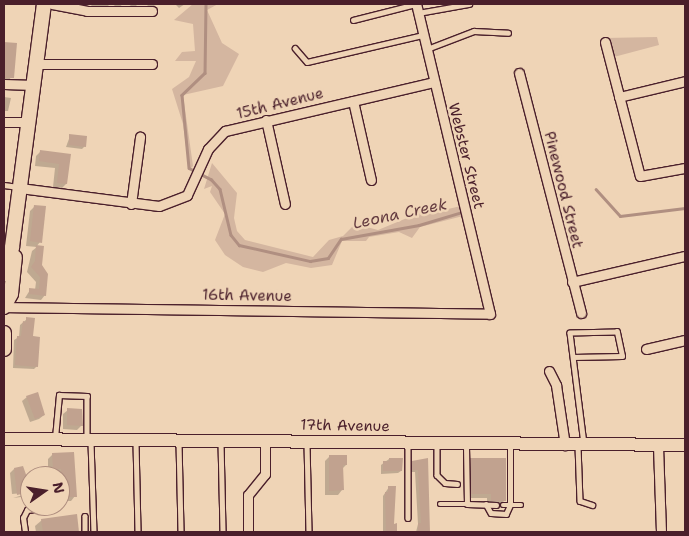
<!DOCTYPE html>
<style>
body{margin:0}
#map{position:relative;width:689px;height:536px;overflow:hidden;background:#efd4b6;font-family:"Shantell Sans",sans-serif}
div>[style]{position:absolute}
.green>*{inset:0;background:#d4b6a0}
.shadow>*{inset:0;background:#0003}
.stream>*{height:2.5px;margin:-1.25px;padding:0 1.25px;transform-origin:1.25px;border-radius:1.25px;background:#b08f81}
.building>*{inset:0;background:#c1a28f}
.roads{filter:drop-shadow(1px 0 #4a1f2b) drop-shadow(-1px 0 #4a1f2b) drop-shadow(0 1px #4a1f2b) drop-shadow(0 -1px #4a1f2b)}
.service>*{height:4.5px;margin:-2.25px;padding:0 2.25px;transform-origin:2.25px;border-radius:2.25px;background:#efd4b6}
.minor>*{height:9px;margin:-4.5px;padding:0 4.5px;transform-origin:4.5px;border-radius:4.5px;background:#efd4b6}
.secondary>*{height:12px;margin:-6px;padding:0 6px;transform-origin:6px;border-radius:6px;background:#efd4b6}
.primary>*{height:14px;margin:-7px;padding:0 7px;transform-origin:7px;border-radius:7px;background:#efd4b6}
span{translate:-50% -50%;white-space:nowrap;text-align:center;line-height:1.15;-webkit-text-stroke:5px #efd4b6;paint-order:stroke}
.street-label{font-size:15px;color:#4a1f2b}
.water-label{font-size:16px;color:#643b40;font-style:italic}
.frame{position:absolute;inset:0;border:5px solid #4a1f2b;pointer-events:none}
.north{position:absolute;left:20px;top:466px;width:50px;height:50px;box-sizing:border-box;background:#efd4b6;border:1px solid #ad8c7e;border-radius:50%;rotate:77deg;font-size:14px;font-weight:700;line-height:20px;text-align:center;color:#4a1f2b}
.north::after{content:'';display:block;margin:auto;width:18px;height:22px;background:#4a1f2b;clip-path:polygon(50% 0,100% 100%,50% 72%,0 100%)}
</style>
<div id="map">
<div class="green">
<i style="clip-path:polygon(193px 4px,218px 4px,207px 10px,222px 43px,239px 54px,223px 86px,183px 95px,193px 166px,189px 170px,183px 124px,172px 89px,189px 77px,196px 61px,175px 61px,182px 52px,195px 51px,193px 24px,174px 20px)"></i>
<i style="clip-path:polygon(657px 37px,659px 45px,610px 58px,605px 38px)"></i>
<i style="clip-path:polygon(212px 163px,237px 193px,234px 218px,237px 231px,245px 240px,313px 257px,329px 240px,343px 236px,355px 224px,378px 230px,407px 218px,424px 206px,435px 212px,461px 206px,463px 216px,420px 227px,412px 238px,399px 232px,369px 237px,366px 241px,342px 241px,332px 265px,311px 268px,286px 263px,263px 272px,243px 267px,225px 255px,215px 240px,225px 214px,210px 192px,212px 186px,204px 189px)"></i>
</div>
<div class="shadow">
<i style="clip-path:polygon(110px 4px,105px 9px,94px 9px,91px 5px)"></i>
<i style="clip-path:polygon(112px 4px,123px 4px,118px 8px)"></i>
<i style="clip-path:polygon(128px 4px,138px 4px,134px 8px)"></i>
<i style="clip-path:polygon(146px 4px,156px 4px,151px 9px)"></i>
<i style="clip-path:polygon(175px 4px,185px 4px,179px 8px)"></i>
<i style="clip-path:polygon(4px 43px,15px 44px,10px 80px,4px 80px)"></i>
<i style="clip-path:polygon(4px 97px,11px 98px,8px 111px,4px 111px)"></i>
<i style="clip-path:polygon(70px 136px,85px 146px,82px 149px,66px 147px)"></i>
<i style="clip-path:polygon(41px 151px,70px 155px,66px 184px,62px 188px,53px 187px,55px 168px,35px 166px,36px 156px)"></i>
<i style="clip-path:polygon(35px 206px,45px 207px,40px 242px,36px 247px,42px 247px,41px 266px,47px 274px,45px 295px,41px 300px,25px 298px,30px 290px,35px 290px,36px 282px,27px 272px,32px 251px,37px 247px,26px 246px,30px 211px)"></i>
<i style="clip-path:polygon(27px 319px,37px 366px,34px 369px,13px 368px,14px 340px,19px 337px,20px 325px)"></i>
<i style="clip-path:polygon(27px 397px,44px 415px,39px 419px,30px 422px,22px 401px)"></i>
<i style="clip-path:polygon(68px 410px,82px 425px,77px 430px,63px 429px,63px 414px)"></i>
<i style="clip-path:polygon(53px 454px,73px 454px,75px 496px,71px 501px,60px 501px,60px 476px,48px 473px,48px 459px)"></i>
<i style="clip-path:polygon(329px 457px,346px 465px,342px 469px,342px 490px,338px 495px,325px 495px,325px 461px)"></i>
<i style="clip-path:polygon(389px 459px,401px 471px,398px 473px,381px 474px,381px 465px)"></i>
<i style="clip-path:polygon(471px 459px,505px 500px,500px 505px,487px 505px,487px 498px,467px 498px,466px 464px)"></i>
<i style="clip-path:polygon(427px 460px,428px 532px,416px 532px,418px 524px,415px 472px,410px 472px,410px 465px)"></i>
<i style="clip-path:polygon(14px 469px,27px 477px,25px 493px,21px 497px,13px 498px,23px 495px,23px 493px,12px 494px,10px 473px)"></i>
<i style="clip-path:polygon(389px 487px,393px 525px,396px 525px,396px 532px,383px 532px,383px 496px)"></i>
<i style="clip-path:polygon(76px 516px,78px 532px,36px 532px,35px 526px,42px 520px)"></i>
</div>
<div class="stream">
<i style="left:206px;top:4px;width:69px;rotate:90.8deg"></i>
<i style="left:205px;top:73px;width:32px;rotate:136deg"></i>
<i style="left:182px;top:95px;width:73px;rotate:84.5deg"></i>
<i style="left:189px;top:168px;width:25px;rotate:27deg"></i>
<i style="left:211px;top:179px;width:13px;rotate:48deg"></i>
<i style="left:220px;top:189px;width:47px;rotate:76.6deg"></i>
<i style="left:231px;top:235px;width:13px;rotate:51deg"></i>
<i style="left:239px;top:245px;width:73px;rotate:12.7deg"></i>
<i style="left:310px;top:261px;width:18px;rotate:-9deg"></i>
<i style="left:328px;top:258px;width:23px;rotate:-56deg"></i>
<i style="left:341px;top:239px;width:79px;rotate:-10.2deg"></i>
<i style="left:419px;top:225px;width:45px;rotate:-16.8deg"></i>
<i style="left:596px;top:189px;width:36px;rotate:48deg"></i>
<i style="left:620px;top:216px;width:65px;rotate:-7deg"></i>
</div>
<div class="building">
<i style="clip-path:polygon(4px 42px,17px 43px,14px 78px,4px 78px)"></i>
<i style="clip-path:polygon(69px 134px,87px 136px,86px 147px,69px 145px)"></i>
<i style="clip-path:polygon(40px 150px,71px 154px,67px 184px,57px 183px,59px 164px,39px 161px)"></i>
<i style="clip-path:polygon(34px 205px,46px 206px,42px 243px,30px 241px)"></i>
<i style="clip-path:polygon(36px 245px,44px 246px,42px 265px,48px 274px,46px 296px,29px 294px,29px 288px,39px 289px,40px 277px,31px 267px,35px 261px)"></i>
<i style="clip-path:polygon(26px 317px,35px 318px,33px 336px,40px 337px,38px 367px,15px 365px,17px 336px,21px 336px,23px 321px,26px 322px)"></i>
<i style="clip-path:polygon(38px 392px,45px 415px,35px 419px,26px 396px)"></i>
<i style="clip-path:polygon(67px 408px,82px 409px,83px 426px,67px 425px)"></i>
<i style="clip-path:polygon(74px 452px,77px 497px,62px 497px,61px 469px,53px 469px,52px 453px)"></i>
<i style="clip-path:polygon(329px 455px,347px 455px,347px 465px,343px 465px,344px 490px,329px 491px)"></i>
<i style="clip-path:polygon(389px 458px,403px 458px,402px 471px,383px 471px,383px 461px,389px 461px)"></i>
<i style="clip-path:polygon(428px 458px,430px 532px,418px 532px,418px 523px,421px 523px,418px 470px,412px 470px,412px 461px)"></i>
<i style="clip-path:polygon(470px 458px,506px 458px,506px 501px,491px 501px,491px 494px,471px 494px)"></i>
<i style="clip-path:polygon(23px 466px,29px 483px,25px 483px,26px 493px,17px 495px,14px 468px)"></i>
<i style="clip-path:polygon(388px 486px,396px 486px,394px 524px,397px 523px,397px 532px,386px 532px,385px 492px,388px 492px)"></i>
<i style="clip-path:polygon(77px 514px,79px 532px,43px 532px,41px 519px)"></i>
</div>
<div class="roads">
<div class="service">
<i style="left:418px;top:13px;width:52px;rotate:-10deg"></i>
<i style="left:353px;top:20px;width:65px;rotate:-14.3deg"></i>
<i style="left:295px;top:48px;width:18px;rotate:49deg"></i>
<i style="left:307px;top:62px;width:119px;rotate:-13.1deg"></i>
<i style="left:427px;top:49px;width:50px;rotate:-21deg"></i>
<i style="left:474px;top:31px;width:34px;rotate:3deg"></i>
<i style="left:4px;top:185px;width:14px;rotate:8deg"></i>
<i style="left:573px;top:357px;width:49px;rotate:-1.2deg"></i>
<i style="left:622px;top:356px;width:25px;rotate:-102deg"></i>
<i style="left:617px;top:332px;width:47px;rotate:178.8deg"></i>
<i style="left:570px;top:333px;width:112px;rotate:82.8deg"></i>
<i style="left:55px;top:438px;width:43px;rotate:-84.7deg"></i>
<i style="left:59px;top:395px;width:28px;rotate:2deg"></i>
<i style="left:87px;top:396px;width:41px;rotate:90deg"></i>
<i style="left:91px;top:442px;width:90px;rotate:88.1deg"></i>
<i style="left:136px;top:442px;width:90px;rotate:88.7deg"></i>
<i style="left:179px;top:442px;width:90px;rotate:88.7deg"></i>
<i style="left:221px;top:442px;width:90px;rotate:88.7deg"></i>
<i style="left:307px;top:443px;width:89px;rotate:88.7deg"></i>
<i style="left:408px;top:444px;width:74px;rotate:90deg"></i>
<i style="left:437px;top:444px;width:31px;rotate:90deg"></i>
<i style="left:437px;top:475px;width:11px;rotate:45deg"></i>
<i style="left:445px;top:483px;width:12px;rotate:5deg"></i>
<i style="left:578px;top:446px;width:55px;rotate:87.9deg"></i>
<i style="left:580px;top:501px;width:13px;rotate:18deg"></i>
<i style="left:440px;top:504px;width:27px"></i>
<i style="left:467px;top:504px;width:59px;rotate:-91deg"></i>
<i style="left:467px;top:504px;width:29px;rotate:2deg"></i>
<i style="left:486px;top:504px;width:10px;rotate:61deg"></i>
<i style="left:491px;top:513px;width:15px;rotate:4deg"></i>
<i style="left:506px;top:514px;width:10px;rotate:-66deg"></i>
<i style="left:510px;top:505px;width:60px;rotate:-90deg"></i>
<i style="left:503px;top:505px;width:18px"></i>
<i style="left:85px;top:516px;width:16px;rotate:90deg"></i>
<i style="left:25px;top:532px;width:14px;rotate:-98deg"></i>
<i style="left:23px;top:518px;width:9px;rotate:-63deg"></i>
<i style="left:27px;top:510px;width:24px;rotate:-7deg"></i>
</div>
<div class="minor">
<i style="left:52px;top:4px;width:36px;rotate:11deg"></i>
<i style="left:87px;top:11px;width:65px"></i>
<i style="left:605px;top:42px;width:138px;rotate:75.4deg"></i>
<i style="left:640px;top:176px;width:46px;rotate:-10.1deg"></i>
<i style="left:37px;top:64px;width:115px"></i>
<i style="left:519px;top:73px;width:248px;rotate:75.5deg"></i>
<i style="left:4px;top:84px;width:30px;rotate:2deg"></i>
<i style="left:619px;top:97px;width:68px;rotate:-13.6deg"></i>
<i style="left:353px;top:101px;width:81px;rotate:77.2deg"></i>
<i style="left:266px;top:120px;width:86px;rotate:77.3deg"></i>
<i style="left:4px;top:122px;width:25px"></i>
<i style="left:20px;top:188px;width:140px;rotate:7.4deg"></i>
<i style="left:159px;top:206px;width:30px;rotate:-21deg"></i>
<i style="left:187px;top:195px;width:51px;rotate:-65.5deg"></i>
<i style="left:208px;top:149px;width:25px;rotate:-47deg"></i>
<i style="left:225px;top:131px;width:215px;rotate:-13.2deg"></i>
<i style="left:131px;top:204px;width:68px;rotate:-82.3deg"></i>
<i style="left:572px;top:282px;width:116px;rotate:-13deg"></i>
<i style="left:4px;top:307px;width:486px;rotate:0.8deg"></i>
<i style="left:490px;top:314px;width:319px;rotate:-103.4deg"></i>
<i style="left:646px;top:349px;width:40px;rotate:-13deg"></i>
<i style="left:549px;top:371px;width:16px;rotate:63deg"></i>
<i style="left:556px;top:385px;width:61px;rotate:81.5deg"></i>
<i style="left:658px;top:446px;width:86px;rotate:88deg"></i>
<i style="left:248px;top:532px;width:37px;rotate:-90deg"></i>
<i style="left:248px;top:495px;width:27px;rotate:-51deg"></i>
<i style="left:265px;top:474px;width:34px;rotate:-90deg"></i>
</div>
<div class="secondary">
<i style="left:4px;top:439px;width:681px;rotate:0.5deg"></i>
</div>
<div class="primary">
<i style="left:4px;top:274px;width:28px;rotate:-73deg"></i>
<i style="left:12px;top:247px;width:245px;rotate:-82.5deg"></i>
<i style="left:4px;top:307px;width:15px;rotate:-62deg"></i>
<i style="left:11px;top:294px;width:37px;rotate:-84deg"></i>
<i style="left:4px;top:333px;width:16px;rotate:90deg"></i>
</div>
</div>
<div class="street-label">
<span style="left:280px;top:104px;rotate:-14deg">15th Avenue</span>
<span style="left:466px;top:156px;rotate:76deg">Webster Street</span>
<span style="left:563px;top:190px;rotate:76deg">Pinewood Street</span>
<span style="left:247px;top:296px;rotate:1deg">16th Avenue</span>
<span style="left:345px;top:426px;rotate:1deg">17th Avenue</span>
</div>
<div class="water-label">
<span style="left:400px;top:214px;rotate:-12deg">Leona Creek</span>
</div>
<div class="frame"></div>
<div class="north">N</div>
</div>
